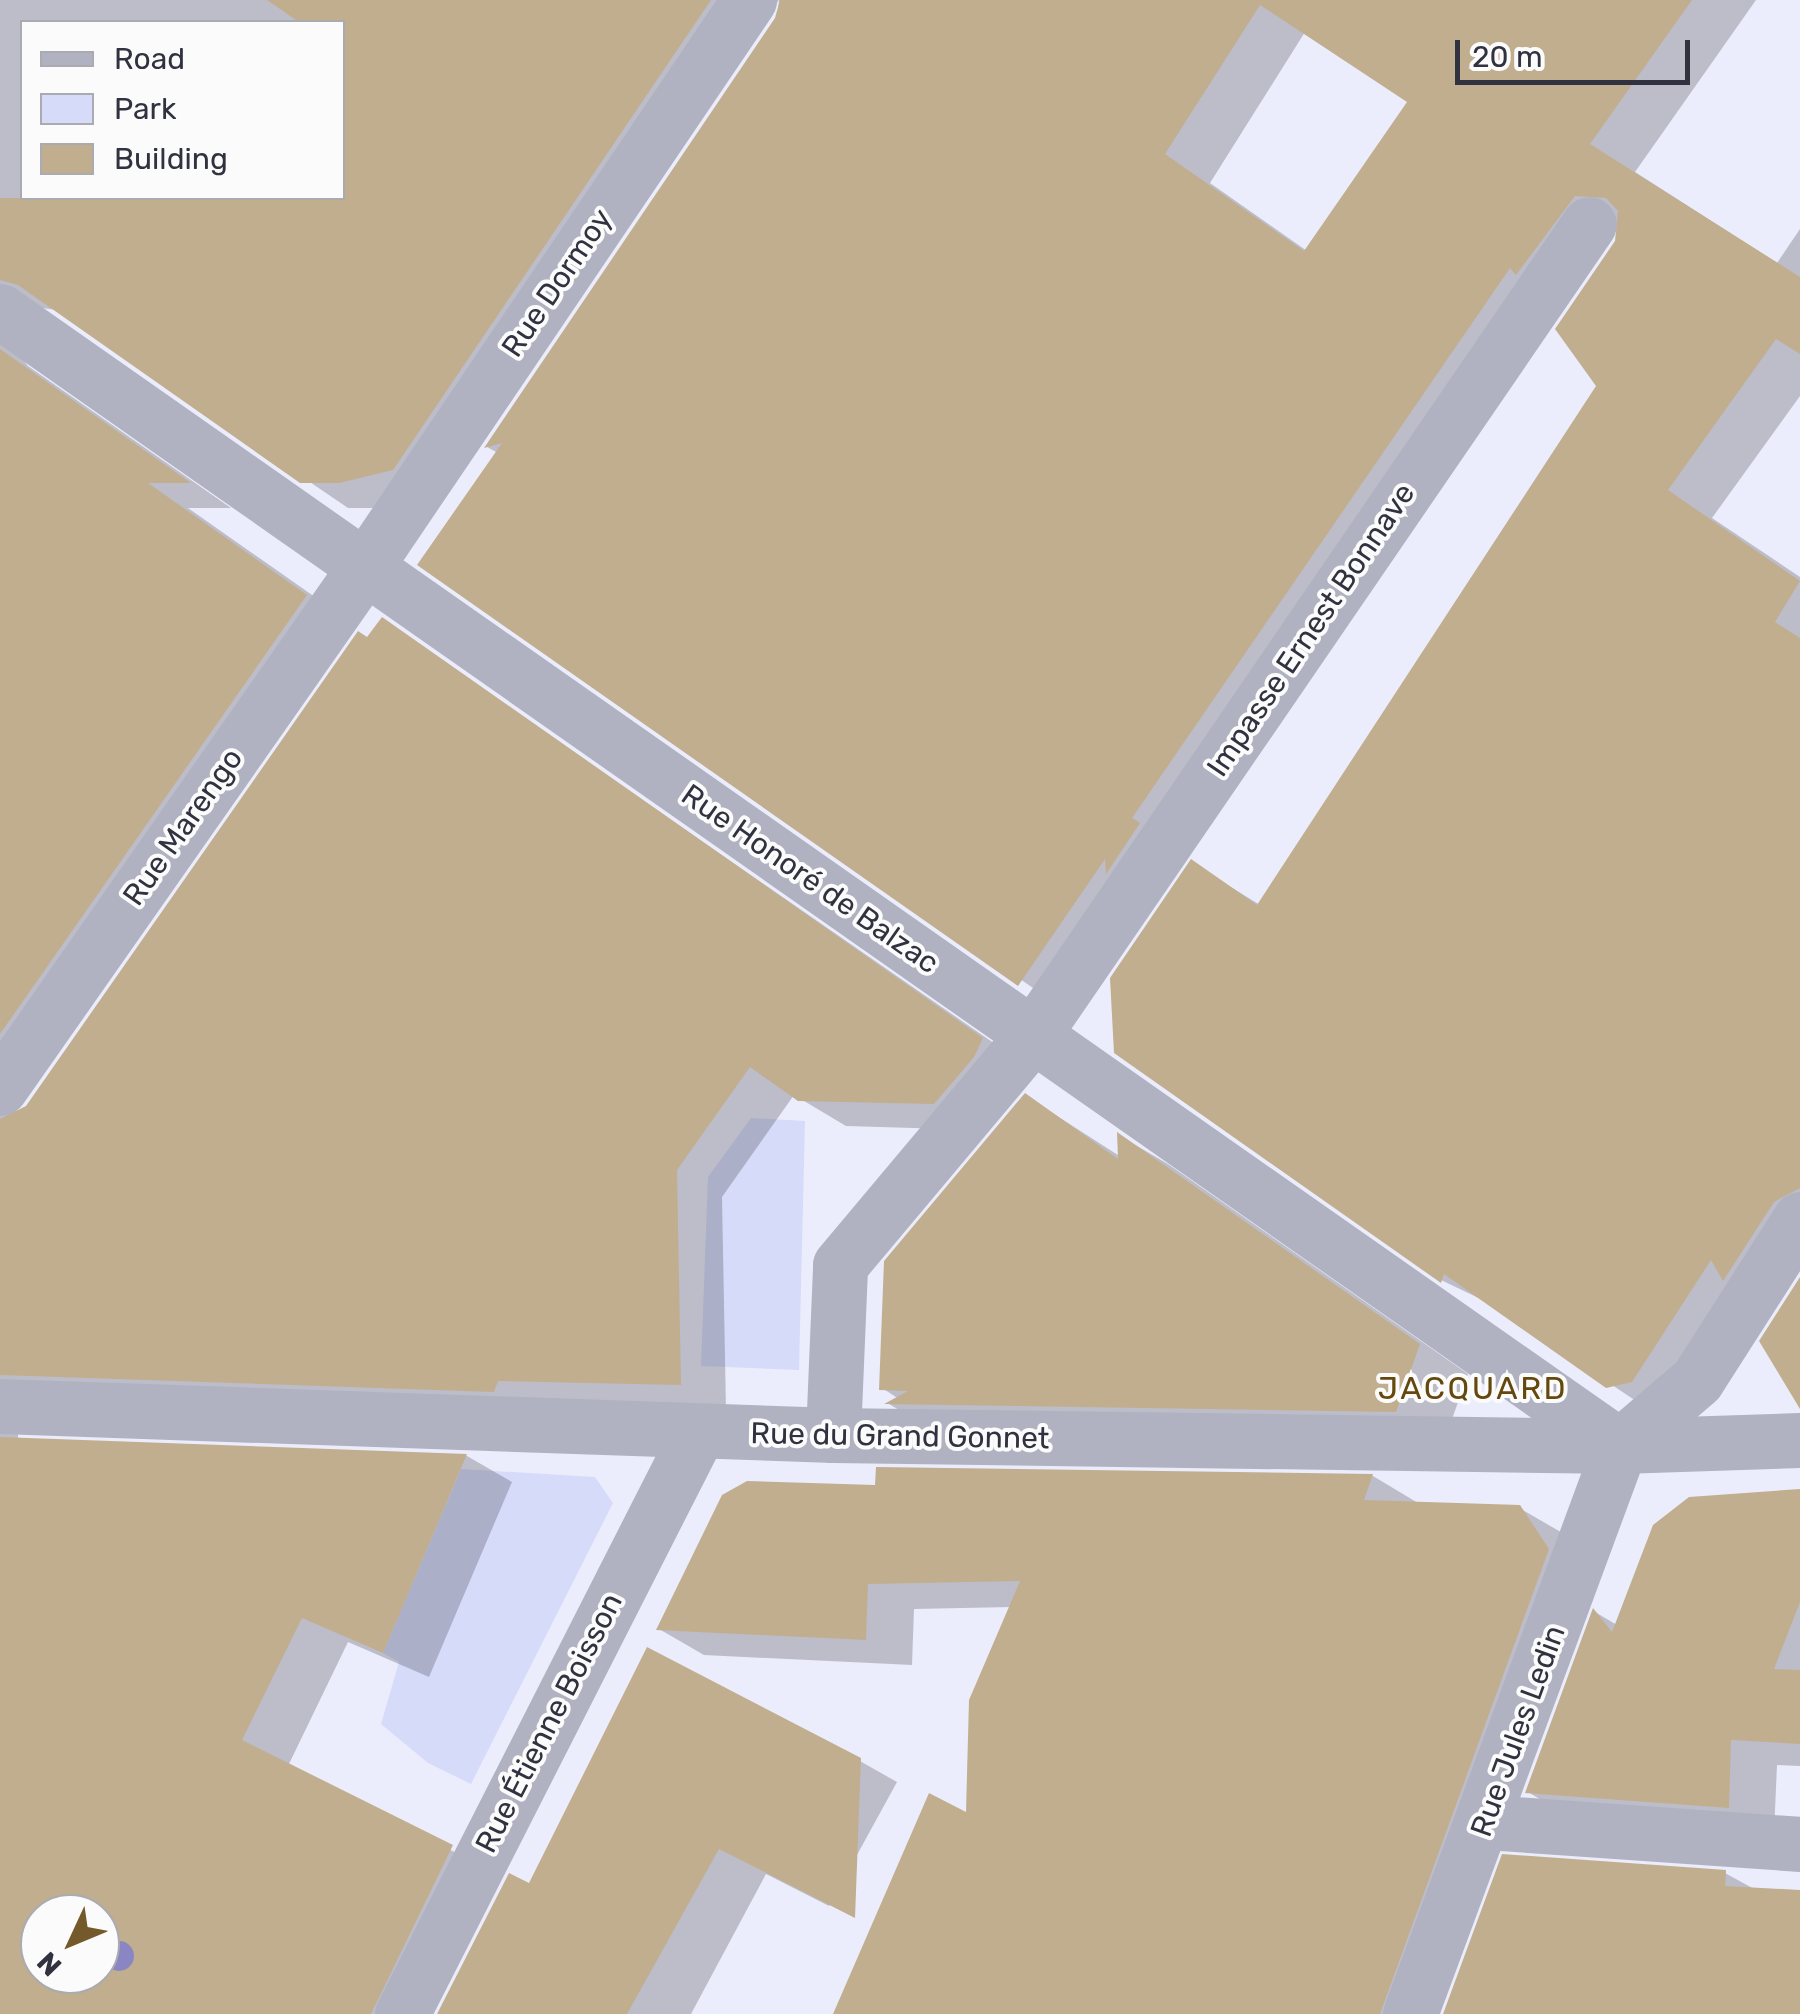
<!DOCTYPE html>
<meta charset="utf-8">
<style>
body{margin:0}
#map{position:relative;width:1800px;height:2014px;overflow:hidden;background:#ebedfc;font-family:Rubik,sans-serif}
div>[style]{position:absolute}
.green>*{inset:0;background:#d7dbfa}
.shadow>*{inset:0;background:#0003}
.building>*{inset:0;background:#c1ae8e}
.street>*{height:55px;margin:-27.5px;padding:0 27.5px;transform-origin:27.5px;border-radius:27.5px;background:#b0b2c1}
.trees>*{width:30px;height:30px;margin:-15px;border-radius:50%;background:#8a86c4}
span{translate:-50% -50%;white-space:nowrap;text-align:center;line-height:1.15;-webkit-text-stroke:8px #fbfbfb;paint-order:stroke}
.street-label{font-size:30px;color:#313240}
.neighbourhood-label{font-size:32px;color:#64480e;letter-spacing:2.5px}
.legend{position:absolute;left:20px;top:20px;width:325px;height:180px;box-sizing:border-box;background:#fbfbfb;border:2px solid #aaabb0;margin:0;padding:12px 18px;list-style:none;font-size:30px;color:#313240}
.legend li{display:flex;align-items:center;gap:20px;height:50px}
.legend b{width:50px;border:2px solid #aaabb0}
.north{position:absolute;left:20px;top:1894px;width:100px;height:100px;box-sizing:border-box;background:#fbfbfb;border:2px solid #aaabb0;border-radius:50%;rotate:226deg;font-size:28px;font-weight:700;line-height:40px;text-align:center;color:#313240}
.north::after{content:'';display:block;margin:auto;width:35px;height:45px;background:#745a2b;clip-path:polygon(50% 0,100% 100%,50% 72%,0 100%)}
.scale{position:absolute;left:1455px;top:40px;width:235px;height:45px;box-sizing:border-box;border:5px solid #313240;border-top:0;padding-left:12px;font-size:30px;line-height:35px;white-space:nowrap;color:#313240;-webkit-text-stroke:8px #fbfbfb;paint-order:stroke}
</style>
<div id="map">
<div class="green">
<i style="clip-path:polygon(751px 1118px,805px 1121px,799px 1370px,701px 1366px,708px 1177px)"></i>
<i style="clip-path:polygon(461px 1469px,595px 1477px,613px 1503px,471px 1784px,428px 1763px,381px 1724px,399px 1662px,383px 1653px)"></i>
</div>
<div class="shadow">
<i style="clip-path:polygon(evenodd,0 0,1756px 0,1635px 172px,1777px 263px,1800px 229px,1800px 396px,1712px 518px,1800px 577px,1800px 1259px,1654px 1413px,1489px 1303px,1443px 1281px,1116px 1052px,1192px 863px,1260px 905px,1599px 386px,1619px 225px,1065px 1010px,421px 565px,498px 453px,487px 447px,777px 18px,779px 0,386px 508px,348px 508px,57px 310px,35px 307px,17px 352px,28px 366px,231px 508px,188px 508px,352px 623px,20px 1097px,14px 1114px,27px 1108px,382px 620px,1027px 1066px,981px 1130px,846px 1126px,794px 1095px,722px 1197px,726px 1410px,18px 1416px,18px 1440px,467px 1456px,512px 1482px,429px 1677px,348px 1642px,288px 1766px,497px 1874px,426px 2014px,0 2014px,0 0,22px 22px,342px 22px,342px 198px,22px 198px,22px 22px,0 0,1305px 32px,1411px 101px,1307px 251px,1210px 183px,1305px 32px,0 0,40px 1914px,100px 1914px,100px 1974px,40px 1974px,40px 1914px)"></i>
<i style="clip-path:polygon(1026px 1096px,1121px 1157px,1120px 1136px,1168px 1164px,1468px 1374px,1445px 1439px,936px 1432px,889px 1404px,899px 1399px,882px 1388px)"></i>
<i style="clip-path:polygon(878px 1469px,1373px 1476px,1418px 1503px,1519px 1508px,1566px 1535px,1432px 2014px,836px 2014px,968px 1816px,1012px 1607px,914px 1609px,912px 1665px,704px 1655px,659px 1629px,878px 1487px)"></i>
<i style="clip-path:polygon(1800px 1492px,1800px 1766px,1777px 1765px,1774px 1833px,1573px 1819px,1528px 1792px,1595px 1612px,1617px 1625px)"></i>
<i style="clip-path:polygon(851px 1756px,897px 1782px,829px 1906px,766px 1874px,691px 2014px,440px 2014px,530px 1886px)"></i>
<i style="clip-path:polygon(1725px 1873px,1756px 1890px,1800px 1893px,1800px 2014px,1446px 2014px)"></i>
</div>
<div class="building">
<i style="clip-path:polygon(267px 0,711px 0,393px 470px,339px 483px,300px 483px,18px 285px,0 280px,0 198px,342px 198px,342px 22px,299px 22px)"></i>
<i style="clip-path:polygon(evenodd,780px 0,1692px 0,1590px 144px,1800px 277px,1800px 354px,1776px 339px,1668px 490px,1800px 581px,1775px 622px,1800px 638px,1800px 1188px,1774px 1202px,1723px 1281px,1711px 1260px,1632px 1382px,1606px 1388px,1444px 1274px,1441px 1283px,1114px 1053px,1110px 978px,1191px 859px,1257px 905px,1596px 386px,1555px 329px,1615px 241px,1618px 211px,1606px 198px,1575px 196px,1516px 275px,1510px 268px,1132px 818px,1140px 823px,1106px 874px,1105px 859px,1018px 986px,417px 565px,502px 443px,484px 448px,775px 18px,780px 0,1260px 5px,1407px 102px,1304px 251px,1165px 154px,1260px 5px)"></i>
<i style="clip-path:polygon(0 349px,191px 483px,148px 483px,307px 595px,0 1034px)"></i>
<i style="clip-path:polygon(382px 617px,983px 1038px,974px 1057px,934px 1104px,798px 1101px,750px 1067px,677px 1170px,681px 1385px,498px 1381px,494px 1392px,0 1375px,0 1119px,26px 1106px,358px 631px,367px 637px)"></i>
<i style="clip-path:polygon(1025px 1093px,1118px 1159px,1117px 1132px,1420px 1344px,1396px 1412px,884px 1404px,908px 1391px,879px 1390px,884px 1261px)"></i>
<i style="clip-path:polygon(1800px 1277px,1800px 1409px,1759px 1341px)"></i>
<i style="clip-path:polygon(evenodd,0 1437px,467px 1454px,383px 1653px,302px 1618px,242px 1740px,453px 1845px,371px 2014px,0 2014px,0 1437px,40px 1914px,100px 1914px,100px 1974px,40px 1974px,40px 1914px)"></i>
<i style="clip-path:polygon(876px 1467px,1373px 1474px,1364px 1500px,1520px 1505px,1549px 1549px,1380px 2014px,833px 2014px,929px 1793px,966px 1812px,969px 1700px,1020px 1581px,868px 1584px,866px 1640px,656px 1630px,722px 1495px,747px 1481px,875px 1485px)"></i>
<i style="clip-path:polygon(1800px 1489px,1800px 1602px,1774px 1669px,1800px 1670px,1800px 1744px,1731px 1740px,1729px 1808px,1525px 1793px,1593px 1608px,1612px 1632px,1653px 1525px,1689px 1497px)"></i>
<i style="clip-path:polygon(647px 1647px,861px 1758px,855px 1918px,719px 1849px,627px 2014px,437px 2014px,509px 1873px,529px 1883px)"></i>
<i style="clip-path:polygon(1502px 1854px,1726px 1870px,1725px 1886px,1800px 1890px,1800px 2014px,1443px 2014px)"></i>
</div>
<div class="street">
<i style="left:0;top:311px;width:1978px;rotate:35.02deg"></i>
<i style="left:0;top:1088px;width:636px;rotate:-54.99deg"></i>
<i style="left:365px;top:567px;width:685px;rotate:-55.89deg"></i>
<i style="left:0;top:1406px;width:834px;rotate:1.99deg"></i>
<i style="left:833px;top:1435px;width:787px;rotate:0.8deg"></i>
<i style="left:1620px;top:1446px;width:180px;rotate:-1.9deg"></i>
<i style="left:833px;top:1435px;width:170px;rotate:-87.6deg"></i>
<i style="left:840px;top:1265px;width:300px;rotate:-50deg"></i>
<i style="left:1033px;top:1035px;width:983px;rotate:-55.57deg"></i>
<i style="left:1486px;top:1822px;width:315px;rotate:4deg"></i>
<i style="left:402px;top:2014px;width:653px;rotate:-63.04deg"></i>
<i style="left:1410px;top:2014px;width:606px;rotate:-69.71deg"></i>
<i style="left:1620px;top:1446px;width:101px;rotate:-40.6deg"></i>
<i style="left:1697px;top:1380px;width:191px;rotate:-57.4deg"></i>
</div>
<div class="trees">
<i style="left:119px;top:1956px"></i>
</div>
<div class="street-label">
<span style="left:557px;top:283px;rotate:-56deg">Rue Dormoy</span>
<span style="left:1311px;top:630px;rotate:-56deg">Impasse Ernest Bonnave</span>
<span style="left:183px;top:827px;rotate:-55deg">Rue Marengo</span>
<span style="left:810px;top:879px;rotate:35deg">Rue Honoré de Balzac</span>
<span style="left:900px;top:1436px;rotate:1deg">Rue du Grand Gonnet</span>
<span style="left:549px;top:1723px;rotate:-63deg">Rue Étienne Boisson</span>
<span style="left:1518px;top:1731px;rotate:-70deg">Rue Jules Ledin</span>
</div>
<div class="neighbourhood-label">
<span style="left:1473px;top:1388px">JACQUARD</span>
</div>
<ul class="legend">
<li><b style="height:12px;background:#b0b2c1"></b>Road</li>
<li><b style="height:28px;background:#d7dbfa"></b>Park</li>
<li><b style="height:28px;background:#c1ae8e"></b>Building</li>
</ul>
<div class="north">N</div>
<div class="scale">20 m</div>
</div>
